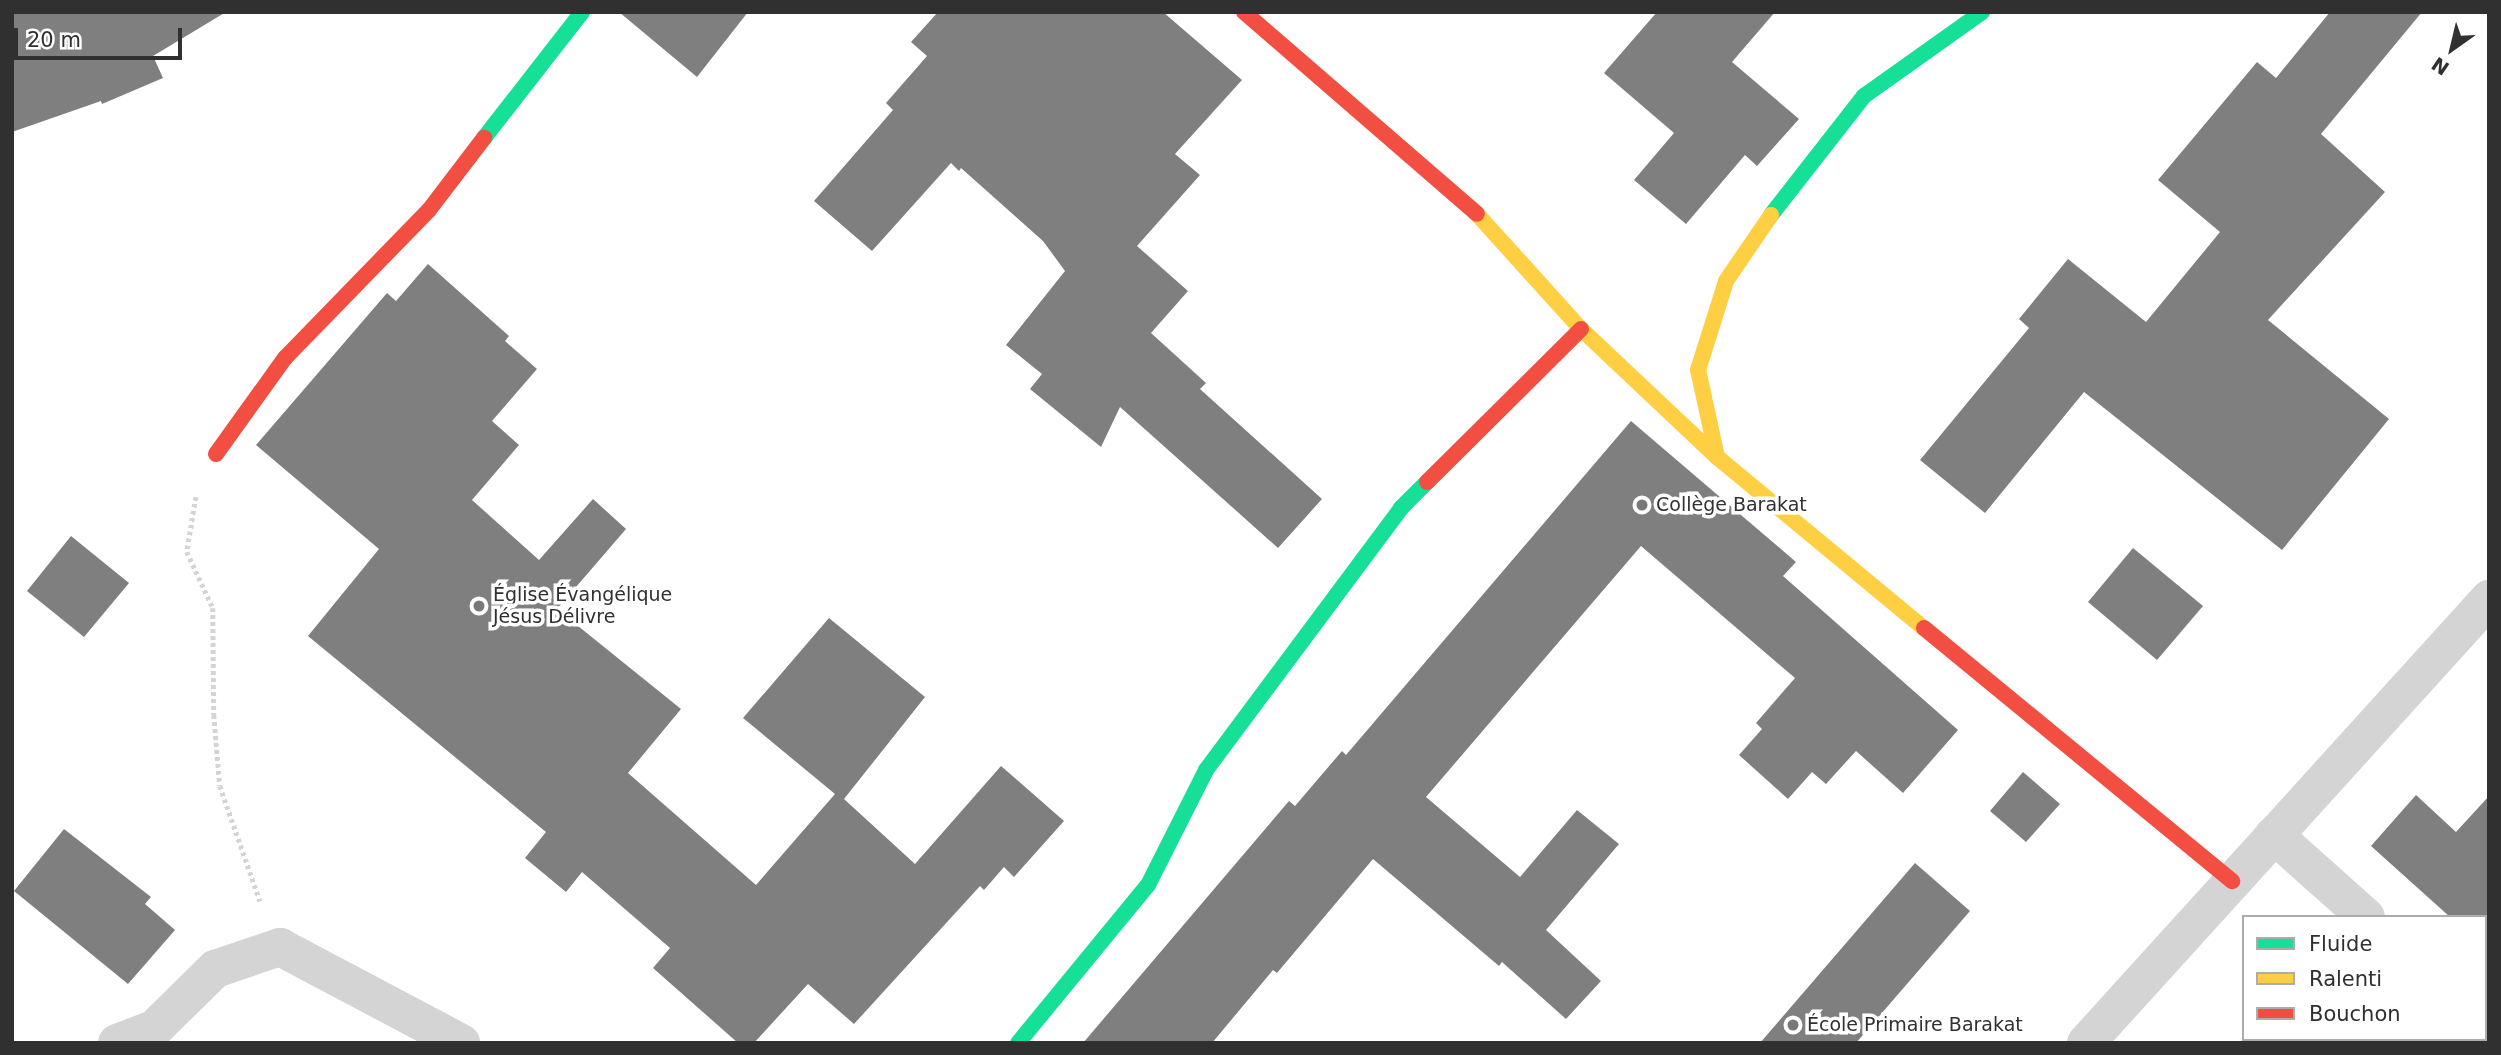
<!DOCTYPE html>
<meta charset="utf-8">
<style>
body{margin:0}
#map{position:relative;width:2501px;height:1055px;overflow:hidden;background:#fff;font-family:"DejaVu Sans",sans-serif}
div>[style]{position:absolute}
.building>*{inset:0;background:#7f7f7f}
.path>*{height:4.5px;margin-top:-2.25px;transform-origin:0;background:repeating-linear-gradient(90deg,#d4d4d4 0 3.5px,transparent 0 7px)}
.street>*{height:38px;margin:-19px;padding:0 19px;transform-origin:19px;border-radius:19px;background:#d4d4d4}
.fast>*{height:16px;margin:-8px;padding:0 8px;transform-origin:8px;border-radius:8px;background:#16e098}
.slow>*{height:16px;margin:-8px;padding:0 8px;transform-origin:8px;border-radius:8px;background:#ffcf43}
.jam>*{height:16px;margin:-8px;padding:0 8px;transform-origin:8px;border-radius:8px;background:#f24e42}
.dots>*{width:19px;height:19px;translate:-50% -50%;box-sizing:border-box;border:4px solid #fff;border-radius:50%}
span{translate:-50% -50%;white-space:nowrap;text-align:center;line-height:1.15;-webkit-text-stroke:7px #fff;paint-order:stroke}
.poi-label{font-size:19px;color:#303030}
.left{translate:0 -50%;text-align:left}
.frame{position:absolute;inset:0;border:14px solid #303030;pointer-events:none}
.legend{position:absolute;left:2242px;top:915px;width:245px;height:126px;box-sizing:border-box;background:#fff;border:2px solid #acacac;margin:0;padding:9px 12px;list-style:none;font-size:21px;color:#303030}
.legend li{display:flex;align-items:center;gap:14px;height:35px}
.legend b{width:35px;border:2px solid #acacac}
.north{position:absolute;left:2417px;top:14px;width:70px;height:70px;-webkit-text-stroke:5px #fff;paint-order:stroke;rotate:214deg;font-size:19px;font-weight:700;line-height:28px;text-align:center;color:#303030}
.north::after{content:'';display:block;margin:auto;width:24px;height:32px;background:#303030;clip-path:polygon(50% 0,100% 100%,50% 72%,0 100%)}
.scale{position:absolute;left:14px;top:28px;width:168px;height:32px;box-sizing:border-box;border:4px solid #303030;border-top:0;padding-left:9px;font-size:21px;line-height:24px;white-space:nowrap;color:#303030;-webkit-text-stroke:5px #fff;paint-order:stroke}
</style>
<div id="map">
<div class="building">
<i style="clip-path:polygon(12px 12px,226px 12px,153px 56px,163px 78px,102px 104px,101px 101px,12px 132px)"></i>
<i style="clip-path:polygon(619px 12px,748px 12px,697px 77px)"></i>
<i style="clip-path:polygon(938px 12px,1163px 12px,1242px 80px,1175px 154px,1200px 175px,1137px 246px,1188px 291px,1151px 333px,1206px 383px,1200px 389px,1322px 499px,1278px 548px,1120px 407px,1101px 447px,1030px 389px,1042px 374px,1006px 345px,1065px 271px,1043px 241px,961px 168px,959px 171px,951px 163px,872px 251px,814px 201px,893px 110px,886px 103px,927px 56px,911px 42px)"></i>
<i style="clip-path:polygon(1657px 12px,1775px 12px,1732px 62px,1799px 119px,1757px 166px,1745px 155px,1686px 224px,1634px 180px,1674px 133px,1604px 73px)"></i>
<i style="clip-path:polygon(2330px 12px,2422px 12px,2321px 134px,2385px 192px,2268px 320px,2389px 419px,2282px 550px,2084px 392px,1985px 513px,1920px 460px,2029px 328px,2019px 319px,2068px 259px,2146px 322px,2220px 232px,2158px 180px,2257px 62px,2276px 78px)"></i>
<i style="clip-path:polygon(428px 264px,509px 336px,505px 341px,537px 369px,492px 421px,519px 445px,472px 500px,539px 560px,593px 499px,626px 529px,557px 609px,681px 709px,628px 773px,756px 885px,835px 794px,743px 718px,829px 618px,925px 697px,844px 799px,915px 864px,1001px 766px,1064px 821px,1014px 877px,1004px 867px,984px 890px,980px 886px,854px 1024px,808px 984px,754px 1043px,738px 1043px,653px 968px,670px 948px,582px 872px,566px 892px,525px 858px,546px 832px,308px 636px,379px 549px,256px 445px,387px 293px,396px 301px)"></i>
<i style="clip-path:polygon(1631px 421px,1796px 562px,1783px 576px,1958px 730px,1903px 793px,1856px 751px,1826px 784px,1812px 772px,1788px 799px,1739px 755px,1762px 729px,1756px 723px,1795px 678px,1641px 546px,1426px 797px,1520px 877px,1577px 810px,1619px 844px,1546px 930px,1601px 981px,1566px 1019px,1502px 962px,1499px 966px,1373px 859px,1277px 973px,1273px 970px,1212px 1043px,1083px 1043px,1289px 801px,1295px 806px,1342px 751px,1346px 755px)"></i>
<i style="clip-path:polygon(71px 536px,129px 583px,84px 637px,27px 591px)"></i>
<i style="clip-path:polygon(2133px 548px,2203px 606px,2157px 660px,2088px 602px)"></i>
<i style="clip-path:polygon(2023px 772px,2060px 804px,2026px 842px,1990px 811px)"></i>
<i style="clip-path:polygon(2416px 795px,2456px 832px,2489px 796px,2489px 917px,2450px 917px,2371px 846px)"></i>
<i style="clip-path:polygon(64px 829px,151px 897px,145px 904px,175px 930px,128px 984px,14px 891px)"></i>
<i style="clip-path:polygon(1915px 863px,1970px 911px,1856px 1043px,1760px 1043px)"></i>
</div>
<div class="path">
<i style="left:196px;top:497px;width:56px;rotate:99.3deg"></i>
<i style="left:187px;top:552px;width:62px;rotate:65.1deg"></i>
<i style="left:213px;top:608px;width:107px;rotate:89.5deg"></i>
<i style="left:214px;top:715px;width:71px;rotate:85.2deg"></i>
<i style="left:220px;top:786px;width:122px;rotate:70.8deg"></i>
</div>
<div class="street">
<i style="left:2274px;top:835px;width:123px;rotate:41.7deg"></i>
<i style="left:2485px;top:1022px;width:5px;rotate:37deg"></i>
<i style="left:117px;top:1043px;width:40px;rotate:-21deg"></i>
<i style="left:154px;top:1029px;width:86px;rotate:-44.5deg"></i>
<i style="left:215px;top:969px;width:69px;rotate:-18.7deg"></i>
<i style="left:280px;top:947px;width:205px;rotate:27.9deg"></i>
<i style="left:2086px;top:1043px;width:600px;rotate:-47.77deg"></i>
</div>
<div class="fast">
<i style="left:484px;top:138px;width:160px;rotate:-52.1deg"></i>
<i style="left:1771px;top:215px;width:151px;rotate:-52deg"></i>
<i style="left:1864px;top:96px;width:145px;rotate:-35.4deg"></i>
<i style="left:1018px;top:1043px;width:205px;rotate:-50.6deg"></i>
<i style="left:1148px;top:885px;width:129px;rotate:-63.2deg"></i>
<i style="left:1206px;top:770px;width:327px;rotate:-53.3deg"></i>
<i style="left:1401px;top:508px;width:37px;rotate:-45deg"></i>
</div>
<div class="slow">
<i style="left:1477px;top:214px;width:155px;rotate:47.9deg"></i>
<i style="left:1581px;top:329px;width:187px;rotate:43.3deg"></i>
<i style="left:1717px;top:457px;width:268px;rotate:39.6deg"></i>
<i style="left:1717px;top:457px;width:89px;rotate:-102.3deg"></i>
<i style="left:1698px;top:370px;width:93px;rotate:-72.5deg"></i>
<i style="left:1726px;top:281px;width:80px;rotate:-55.7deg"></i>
</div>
<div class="jam">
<i style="left:1244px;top:12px;width:308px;rotate:40.9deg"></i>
<i style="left:216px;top:454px;width:118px;rotate:-54.3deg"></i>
<i style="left:285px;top:358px;width:206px;rotate:-45.8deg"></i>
<i style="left:429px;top:210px;width:91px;rotate:-52.6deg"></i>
<i style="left:1427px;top:482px;width:217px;rotate:-44.8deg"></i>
<i style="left:1924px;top:628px;width:399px;rotate:39.4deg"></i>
</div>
<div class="dots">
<i style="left:1642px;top:505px;background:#787878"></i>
<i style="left:479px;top:606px;background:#787878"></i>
<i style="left:1793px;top:1025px;background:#787878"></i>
</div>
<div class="poi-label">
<span class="left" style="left:1656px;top:505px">Collège Barakat</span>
<span class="left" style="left:493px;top:606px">Église Évangélique<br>Jésus Délivre</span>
<span class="left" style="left:1807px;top:1025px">École Primaire Barakat</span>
</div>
<div class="frame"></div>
<ul class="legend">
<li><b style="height:9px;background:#16e098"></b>Fluide</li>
<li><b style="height:9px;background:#ffcf43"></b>Ralenti</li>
<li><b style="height:9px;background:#f24e42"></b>Bouchon</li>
</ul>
<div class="north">N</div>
<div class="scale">20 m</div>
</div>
